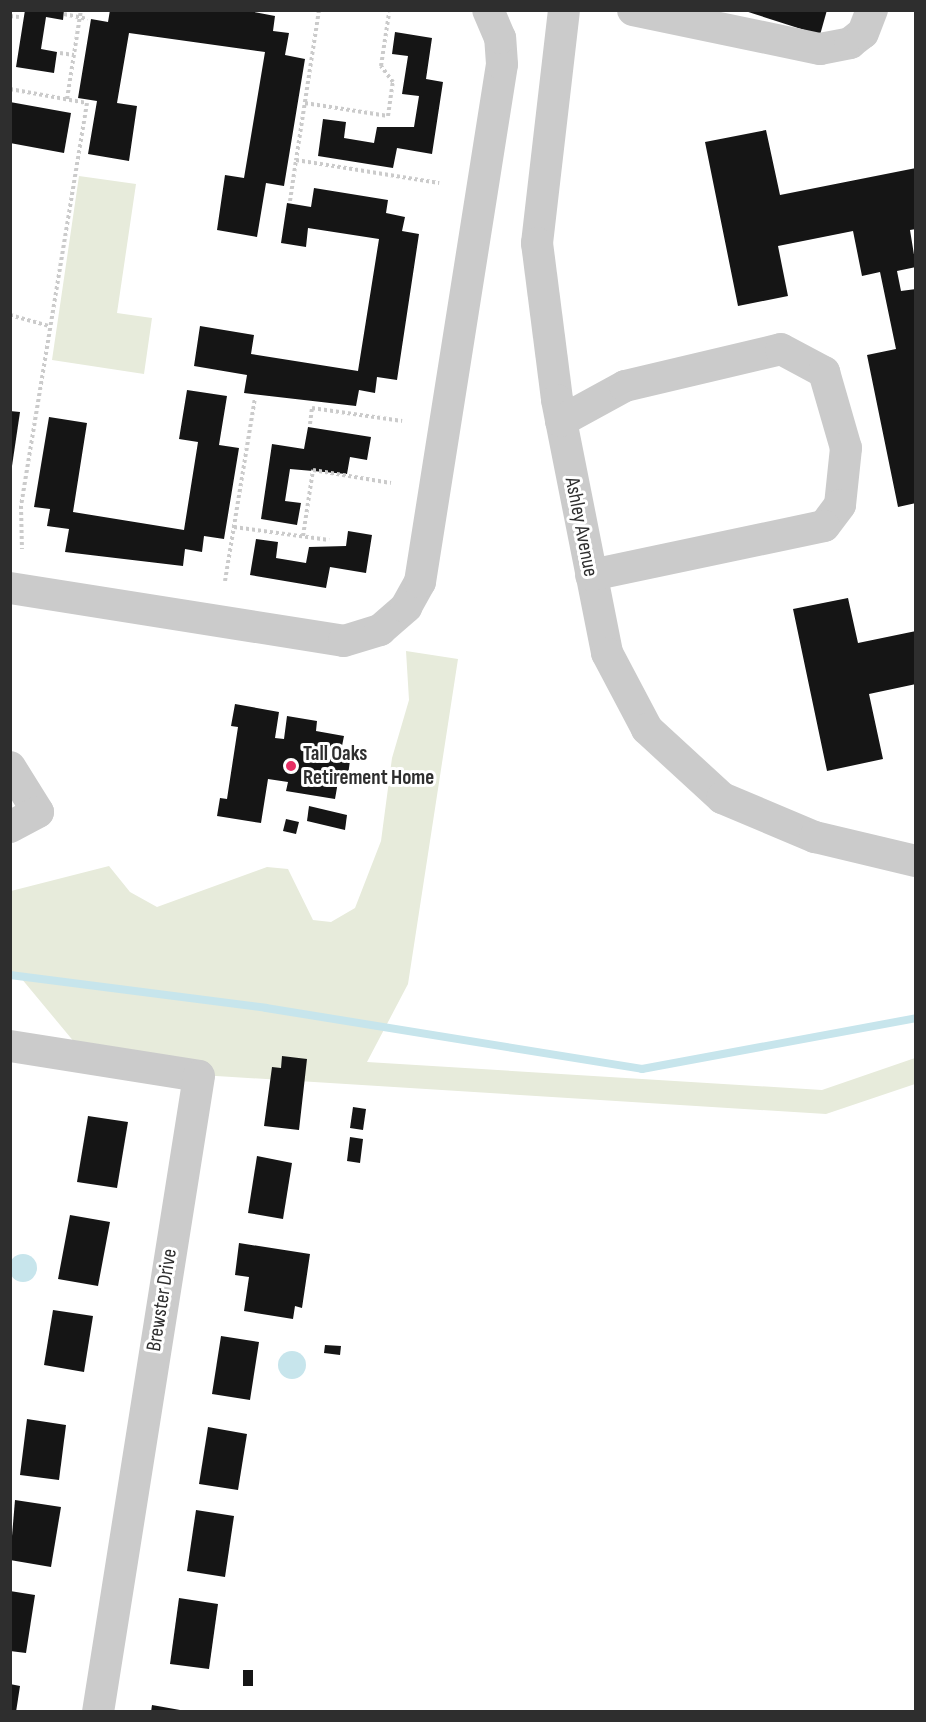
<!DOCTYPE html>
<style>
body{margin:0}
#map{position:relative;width:926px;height:1722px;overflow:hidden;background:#fff;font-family:"Sofia Sans Condensed",sans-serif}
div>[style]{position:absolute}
.green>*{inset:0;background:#e7ebdb}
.water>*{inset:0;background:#c7e5ec}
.round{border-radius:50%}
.stream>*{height:8px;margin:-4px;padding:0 4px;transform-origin:4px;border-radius:4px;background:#c7e5ec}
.building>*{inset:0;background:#151515}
.path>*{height:4px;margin-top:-2px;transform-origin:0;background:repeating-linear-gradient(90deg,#cbcbcb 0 3px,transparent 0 6px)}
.minor>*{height:32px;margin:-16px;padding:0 16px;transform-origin:16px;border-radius:16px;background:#cbcbcb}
.dots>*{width:16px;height:16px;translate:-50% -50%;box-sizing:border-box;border:3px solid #fff;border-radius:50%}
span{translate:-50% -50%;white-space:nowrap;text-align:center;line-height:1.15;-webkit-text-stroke:6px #fff;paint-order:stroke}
.street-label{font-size:21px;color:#2e2e2e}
.poi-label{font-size:21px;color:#2e2e2e;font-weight:700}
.left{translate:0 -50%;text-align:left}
.frame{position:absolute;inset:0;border:12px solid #2e2e2e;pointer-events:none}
</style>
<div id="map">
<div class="green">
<i style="clip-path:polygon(79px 176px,136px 184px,117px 313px,152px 318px,144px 374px,52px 360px)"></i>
<i style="clip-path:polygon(406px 651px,458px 659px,408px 984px,367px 1062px,822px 1090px,915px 1058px,915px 1084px,826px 1114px,73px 1067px,75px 1043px,21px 978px,11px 977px,11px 891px,109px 866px,130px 892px,157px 907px,267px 867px,288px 869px,313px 920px,331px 922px,355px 908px,381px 841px,392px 758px,409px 700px)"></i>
</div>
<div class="water">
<i class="round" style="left:9px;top:1254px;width:28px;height:28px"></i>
<i class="round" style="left:278px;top:1351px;width:28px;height:28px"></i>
</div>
<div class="stream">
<i style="left:10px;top:975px;width:258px;rotate:7.3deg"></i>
<i style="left:266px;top:1008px;width:381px;rotate:9.2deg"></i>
<i style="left:642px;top:1069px;width:279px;rotate:-10.5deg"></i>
</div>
<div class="building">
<i style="clip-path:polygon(25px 10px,64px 10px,63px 20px,46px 17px,41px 49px,57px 52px,54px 73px,16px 67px)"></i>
<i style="clip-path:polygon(110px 10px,244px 10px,275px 16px,273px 31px,289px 33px,285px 55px,305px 59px,284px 186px,266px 183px,257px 237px,217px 230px,225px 175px,244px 178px,265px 52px,129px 33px,117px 103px,137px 106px,129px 161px,88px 154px,97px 101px,78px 98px,91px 19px,108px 22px)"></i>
<i style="clip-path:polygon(742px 10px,827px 10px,820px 35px)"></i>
<i style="clip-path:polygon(395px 32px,432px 38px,426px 79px,443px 82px,432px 154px,397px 148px,393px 168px,318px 156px,323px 119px,346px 122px,344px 138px,374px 143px,377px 127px,414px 127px,419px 96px,402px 94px,408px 56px,392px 54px)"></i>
<i style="clip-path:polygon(10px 102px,71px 113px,64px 153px,10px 143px)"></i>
<i style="clip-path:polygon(766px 130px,780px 195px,916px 168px,916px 229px,910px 230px,916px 267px,897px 271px,901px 291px,916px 289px,916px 503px,898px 507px,867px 355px,896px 349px,880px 272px,862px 276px,853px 231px,778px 246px,788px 296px,738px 306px,705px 142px)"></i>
<i style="clip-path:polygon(314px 188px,388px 200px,386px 213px,405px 217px,402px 231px,419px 234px,397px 380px,377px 377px,375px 393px,359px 390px,356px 406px,244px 393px,247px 375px,194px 366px,200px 326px,254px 335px,251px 354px,358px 371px,379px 239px,308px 228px,306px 247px,281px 243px,287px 203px,311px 207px)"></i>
<i style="clip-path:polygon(187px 390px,227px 396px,219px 445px,239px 448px,224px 539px,204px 536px,202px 552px,185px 549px,183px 566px,65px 552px,69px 529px,47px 526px,50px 509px,34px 507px,49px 417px,87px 423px,73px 512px,184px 530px,198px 442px,179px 439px)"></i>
<i style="clip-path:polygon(10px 411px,20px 412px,12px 466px,10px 466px)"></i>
<i style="clip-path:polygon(308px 427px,371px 437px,367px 460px,350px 457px,347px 474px,290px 469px,285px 501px,301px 503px,297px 525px,261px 519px,272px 444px,304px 449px)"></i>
<i style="clip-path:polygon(348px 531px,372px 535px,366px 573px,330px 567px,326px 588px,250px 575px,256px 539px,278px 542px,276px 558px,306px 563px,309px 547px,346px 546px)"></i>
<i style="clip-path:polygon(848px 598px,858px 643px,916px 631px,916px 684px,869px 694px,883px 759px,827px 771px,793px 609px)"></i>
<i style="clip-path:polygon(235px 704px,279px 712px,275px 738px,284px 739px,287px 716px,317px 721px,316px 731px,344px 736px,341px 751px,351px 753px,347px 783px,338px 782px,335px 799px,286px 791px,288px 782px,268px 779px,261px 823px,217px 816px,220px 798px,227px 799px,238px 727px,231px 726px)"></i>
<i style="clip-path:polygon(309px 806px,347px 815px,345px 830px,307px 821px)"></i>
<i style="clip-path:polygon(286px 819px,299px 822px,296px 834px,283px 831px)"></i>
<i style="clip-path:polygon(282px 1056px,307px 1059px,299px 1130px,264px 1126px,272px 1067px,281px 1068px)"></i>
<i style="clip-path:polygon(353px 1107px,366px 1109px,363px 1130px,350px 1128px)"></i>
<i style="clip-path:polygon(88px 1116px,128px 1122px,117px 1188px,77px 1182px)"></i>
<i style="clip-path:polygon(350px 1137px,363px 1139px,360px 1163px,347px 1161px)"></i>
<i style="clip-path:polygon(257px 1156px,292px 1163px,283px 1219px,248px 1213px)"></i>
<i style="clip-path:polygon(70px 1215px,110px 1222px,98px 1286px,58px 1279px)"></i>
<i style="clip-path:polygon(239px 1243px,310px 1254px,302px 1308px,295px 1306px,293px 1319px,244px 1311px,249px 1277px,235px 1275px)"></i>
<i style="clip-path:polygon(53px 1310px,93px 1316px,84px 1372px,44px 1365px)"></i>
<i style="clip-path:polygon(221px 1336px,259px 1342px,250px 1400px,212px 1394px)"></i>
<i style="clip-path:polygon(325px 1345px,341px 1346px,340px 1355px,324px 1353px)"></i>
<i style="clip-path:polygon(27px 1419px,66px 1425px,59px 1480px,20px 1475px)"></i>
<i style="clip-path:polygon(208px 1427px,247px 1434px,238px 1490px,199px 1484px)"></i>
<i style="clip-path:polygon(15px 1500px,61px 1507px,51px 1567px,10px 1560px)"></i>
<i style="clip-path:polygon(196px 1510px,234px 1516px,225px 1577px,187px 1571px)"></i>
<i style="clip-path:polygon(10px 1591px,35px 1595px,26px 1653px,10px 1651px)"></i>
<i style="clip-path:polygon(179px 1598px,218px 1604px,209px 1669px,170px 1664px)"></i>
<i style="clip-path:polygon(243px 1670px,253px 1670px,253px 1686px,243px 1686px)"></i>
<i style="clip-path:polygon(10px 1684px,20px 1686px,16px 1712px,10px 1712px)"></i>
<i style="clip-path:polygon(152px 1705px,180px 1710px,180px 1712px,151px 1712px)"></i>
</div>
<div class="path">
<i style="left:319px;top:10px;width:152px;rotate:98.7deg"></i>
<i style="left:296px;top:160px;width:145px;rotate:9.1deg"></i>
<i style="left:64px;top:14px;width:24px;rotate:12deg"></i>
<i style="left:10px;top:16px;width:9px;rotate:6deg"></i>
<i style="left:60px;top:53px;width:14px;rotate:8deg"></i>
<i style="left:10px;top:89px;width:78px;rotate:10.3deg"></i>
<i style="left:87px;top:103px;width:408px;rotate:99.3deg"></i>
<i style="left:21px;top:506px;width:43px;rotate:88.7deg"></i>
<i style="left:67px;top:99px;width:90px;rotate:-81.1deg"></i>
<i style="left:305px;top:103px;width:84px;rotate:8.9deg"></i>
<i style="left:388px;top:116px;width:34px;rotate:-82deg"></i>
<i style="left:393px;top:82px;width:20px;rotate:-127deg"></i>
<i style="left:381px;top:66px;width:54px;rotate:-81.4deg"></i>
<i style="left:290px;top:201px;width:41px;rotate:-81.7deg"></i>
<i style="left:10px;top:315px;width:41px;rotate:15.8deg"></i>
<i style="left:310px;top:424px;width:16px;rotate:-83deg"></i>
<i style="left:312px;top:408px;width:91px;rotate:8.2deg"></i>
<i style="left:234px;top:527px;width:96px;rotate:7.8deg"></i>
<i style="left:303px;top:536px;width:67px;rotate:-81.4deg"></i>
<i style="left:313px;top:470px;width:79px;rotate:9.5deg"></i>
<i style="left:225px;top:581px;width:185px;rotate:-80.7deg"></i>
</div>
<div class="minor">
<i style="left:564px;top:10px;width:235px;rotate:96.6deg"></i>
<i style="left:537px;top:243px;width:158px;rotate:82.7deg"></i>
<i style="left:557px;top:400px;width:258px;rotate:78.8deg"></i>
<i style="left:607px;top:653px;width:86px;rotate:62.2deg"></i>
<i style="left:647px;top:729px;width:102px;rotate:42.6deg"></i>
<i style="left:722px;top:798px;width:101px;rotate:22.8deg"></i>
<i style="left:815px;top:837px;width:104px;rotate:13.4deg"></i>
<i style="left:633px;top:10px;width:191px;rotate:11.8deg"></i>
<i style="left:820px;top:49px;width:31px;rotate:-11deg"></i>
<i style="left:850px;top:43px;width:16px;rotate:-38deg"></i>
<i style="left:863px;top:33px;width:25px;rotate:-69deg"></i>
<i style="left:561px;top:421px;width:73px;rotate:-28.7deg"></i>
<i style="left:625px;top:386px;width:160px;rotate:-13.3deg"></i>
<i style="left:781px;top:349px;width:49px;rotate:28.1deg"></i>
<i style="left:824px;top:372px;width:79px;rotate:73.9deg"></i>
<i style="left:846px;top:448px;width:57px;rotate:96deg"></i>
<i style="left:840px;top:505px;width:26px;rotate:127deg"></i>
<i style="left:824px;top:526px;width:238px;rotate:168.1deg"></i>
<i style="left:10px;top:588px;width:338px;rotate:9deg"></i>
<i style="left:344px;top:641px;width:38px;rotate:-17deg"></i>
<i style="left:380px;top:630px;width:35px;rotate:-41deg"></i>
<i style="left:406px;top:607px;width:29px;rotate:-61deg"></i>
<i style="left:420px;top:582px;width:524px;rotate:-81deg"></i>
<i style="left:502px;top:64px;width:26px;rotate:-94deg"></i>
<i style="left:500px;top:38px;width:30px;rotate:-113deg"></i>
<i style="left:10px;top:767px;width:53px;rotate:58.1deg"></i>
<i style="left:38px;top:812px;width:32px;rotate:152deg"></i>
<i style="left:10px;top:1046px;width:191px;rotate:9deg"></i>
<i style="left:199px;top:1076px;width:644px;rotate:99.02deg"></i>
</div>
<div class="dots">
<i style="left:291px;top:766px;background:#e62e64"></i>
</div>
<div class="street-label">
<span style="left:581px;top:527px;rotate:79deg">Ashley Avenue</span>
<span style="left:162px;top:1300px;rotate:-81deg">Brewster Drive</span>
</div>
<div class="poi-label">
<span class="left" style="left:303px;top:766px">Tall Oaks<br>Retirement Home</span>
</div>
<div class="frame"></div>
</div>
